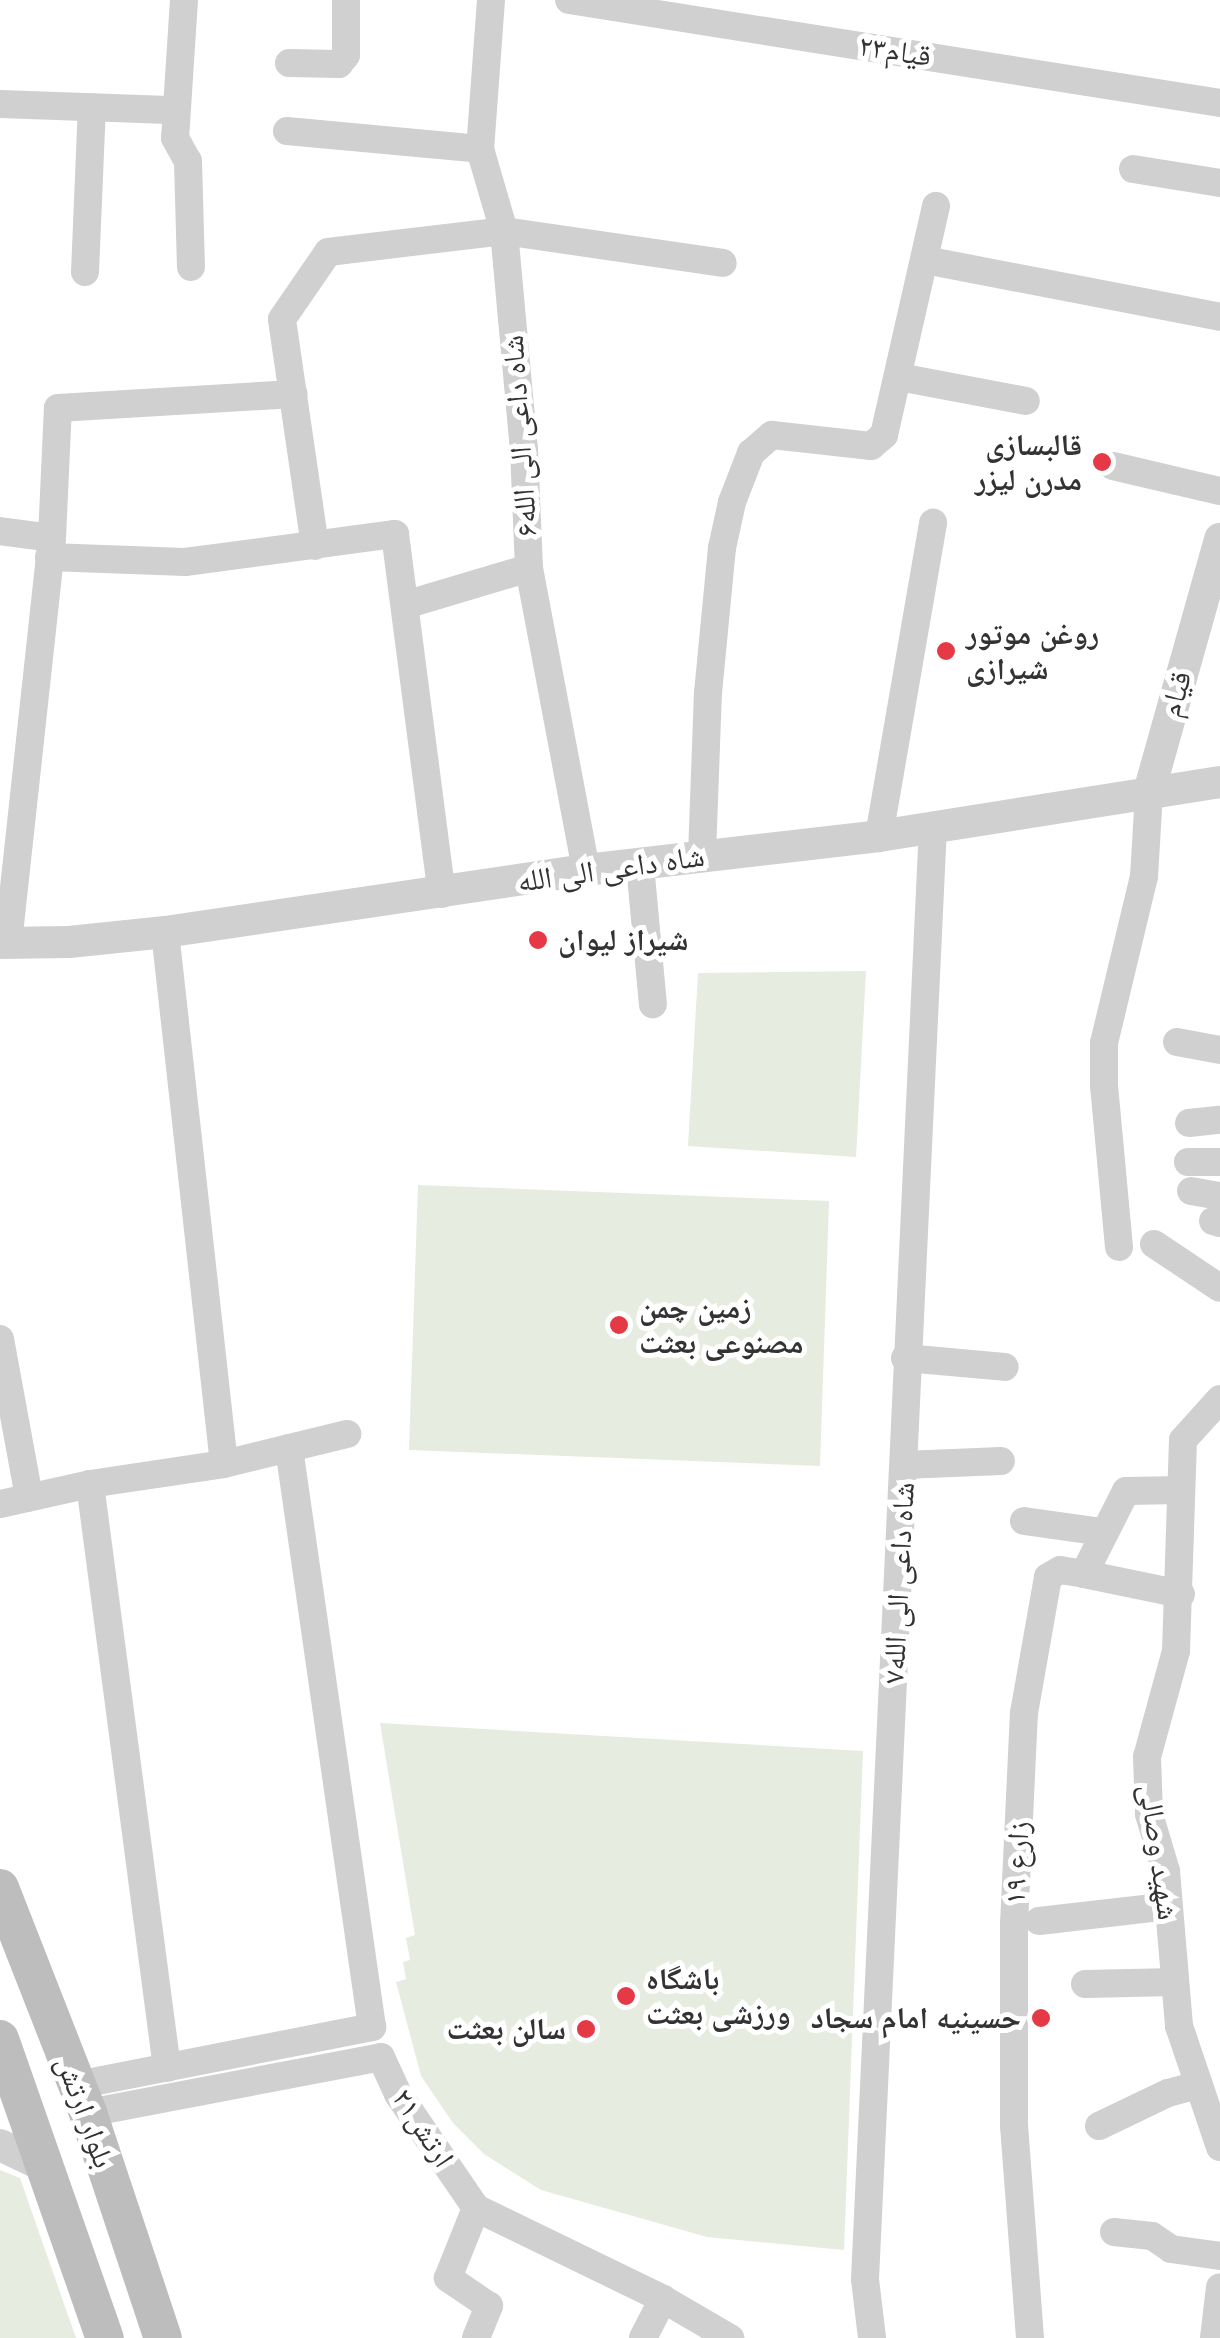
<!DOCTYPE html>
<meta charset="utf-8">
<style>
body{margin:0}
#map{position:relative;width:1220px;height:2338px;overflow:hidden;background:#fff;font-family:Helvetica,"Noto Naskh Arabic",sans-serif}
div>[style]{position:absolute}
.green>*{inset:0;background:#e6ecdf}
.minor>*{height:28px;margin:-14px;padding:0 14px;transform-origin:14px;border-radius:14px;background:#d0d0d0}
.tertiary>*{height:32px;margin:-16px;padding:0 16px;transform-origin:16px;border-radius:16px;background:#d0d0d0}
.secondary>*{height:38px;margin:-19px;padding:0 19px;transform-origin:19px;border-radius:19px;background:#bdbdbd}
.dots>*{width:28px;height:28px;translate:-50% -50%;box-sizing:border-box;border:5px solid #fff;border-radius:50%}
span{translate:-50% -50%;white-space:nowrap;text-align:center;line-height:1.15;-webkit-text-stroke:10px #fff;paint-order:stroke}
.street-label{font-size:30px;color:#333}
.poi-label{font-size:30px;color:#333;font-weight:700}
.right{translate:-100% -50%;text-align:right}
.left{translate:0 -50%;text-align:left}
</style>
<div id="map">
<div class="green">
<i style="clip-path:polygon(866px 971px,856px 1157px,688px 1146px,698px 973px)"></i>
<i style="clip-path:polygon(418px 1185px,829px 1201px,820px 1466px,409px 1450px)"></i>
<i style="clip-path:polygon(380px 1723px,863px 1751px,844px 2250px,707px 2237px,541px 2190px,484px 2154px,453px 2123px,421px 2076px,396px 1982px,406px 1979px,403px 1962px,410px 1960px,406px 1938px,415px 1935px)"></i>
<i style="clip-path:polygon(0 2170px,20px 2178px,76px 2338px,0 2338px)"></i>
</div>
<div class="minor">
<i style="left:184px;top:0;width:138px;rotate:93.7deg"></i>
<i style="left:175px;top:138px;width:26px;rotate:61deg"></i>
<i style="left:188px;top:161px;width:106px;rotate:88.4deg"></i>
<i style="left:491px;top:0;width:149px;rotate:94.2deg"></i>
<i style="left:480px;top:149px;width:85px;rotate:73.7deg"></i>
<i style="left:504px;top:231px;width:219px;rotate:84.8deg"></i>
<i style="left:524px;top:449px;width:119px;rotate:87.6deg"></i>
<i style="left:529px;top:568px;width:307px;rotate:79.3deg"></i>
<i style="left:569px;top:0;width:659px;rotate:8.99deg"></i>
<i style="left:289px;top:63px;width:50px;rotate:1.1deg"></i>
<i style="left:339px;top:64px;width:11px;rotate:-52deg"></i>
<i style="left:346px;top:55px;width:55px;rotate:-90deg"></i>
<i style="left:0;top:104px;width:176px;rotate:2deg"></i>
<i style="left:287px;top:131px;width:194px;rotate:5.3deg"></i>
<i style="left:1133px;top:169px;width:88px;rotate:9.1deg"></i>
<i style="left:925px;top:260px;width:300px;rotate:10.9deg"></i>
<i style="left:85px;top:272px;width:165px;rotate:-87.6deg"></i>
<i style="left:899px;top:377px;width:129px;rotate:10.7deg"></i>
<i style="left:1113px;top:466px;width:110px;rotate:13.2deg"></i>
<i style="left:0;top:531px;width:52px;rotate:7.7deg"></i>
<i style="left:315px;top:546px;width:229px;rotate:-98.3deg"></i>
<i style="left:282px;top:319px;width:81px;rotate:-55.5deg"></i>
<i style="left:328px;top:252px;width:177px;rotate:-6.8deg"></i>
<i style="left:504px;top:231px;width:221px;rotate:8.3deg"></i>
<i style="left:49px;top:557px;width:136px;rotate:2.1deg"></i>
<i style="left:185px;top:562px;width:212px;rotate:-7.6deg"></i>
<i style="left:395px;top:534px;width:363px;rotate:82.6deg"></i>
<i style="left:405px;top:605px;width:129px;rotate:-16.6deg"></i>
<i style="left:879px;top:836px;width:318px;rotate:-80.2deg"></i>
<i style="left:702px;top:855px;width:162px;rotate:-87.9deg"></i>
<i style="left:708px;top:693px;width:146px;rotate:-84.5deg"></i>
<i style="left:722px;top:548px;width:47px;rotate:-77.7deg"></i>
<i style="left:732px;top:502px;width:53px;rotate:-68.8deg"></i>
<i style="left:751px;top:453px;width:28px;rotate:-41deg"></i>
<i style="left:772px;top:435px;width:100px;rotate:6.3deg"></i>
<i style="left:871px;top:446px;width:17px;rotate:-40deg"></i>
<i style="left:884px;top:435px;width:235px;rotate:-77.2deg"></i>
<i style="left:640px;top:865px;width:140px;rotate:84.7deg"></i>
<i style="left:165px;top:932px;width:535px;rotate:83.67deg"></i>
<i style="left:8px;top:943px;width:407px;rotate:-83.8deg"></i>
<i style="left:52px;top:538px;width:130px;rotate:-87.4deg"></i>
<i style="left:58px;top:408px;width:236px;rotate:-3.4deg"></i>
<i style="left:1177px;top:1042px;width:44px;rotate:10.5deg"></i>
<i style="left:1189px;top:1123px;width:31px;rotate:-6deg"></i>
<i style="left:1188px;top:1162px;width:32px"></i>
<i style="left:1191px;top:1191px;width:29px;rotate:10deg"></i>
<i style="left:1213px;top:1221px;width:7px;rotate:16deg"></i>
<i style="left:1154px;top:1244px;width:79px;rotate:33.7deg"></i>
<i style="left:1119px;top:1247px;width:162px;rotate:-95.3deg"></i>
<i style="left:1104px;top:1086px;width:43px;rotate:-90deg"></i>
<i style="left:1104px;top:1043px;width:171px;rotate:-76.5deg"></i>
<i style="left:1144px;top:877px;width:85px;rotate:-86.6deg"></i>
<i style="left:0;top:1339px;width:161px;rotate:79.6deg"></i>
<i style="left:905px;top:1358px;width:100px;rotate:5.1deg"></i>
<i style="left:1220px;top:1399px;width:55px;rotate:132.1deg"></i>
<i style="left:1183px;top:1440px;width:211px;rotate:91.9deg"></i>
<i style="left:1176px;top:1651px;width:110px;rotate:105.3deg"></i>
<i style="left:1147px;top:1757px;width:57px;rotate:88deg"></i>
<i style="left:1149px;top:1814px;width:59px;rotate:73.4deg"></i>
<i style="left:1166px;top:1871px;width:156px;rotate:85.2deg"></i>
<i style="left:1179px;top:2026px;width:128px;rotate:71.3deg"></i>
<i style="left:904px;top:1465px;width:97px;rotate:-2.4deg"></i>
<i style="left:90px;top:1484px;width:589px;rotate:82.49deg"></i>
<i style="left:0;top:1504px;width:92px;rotate:-12.5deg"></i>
<i style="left:90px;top:1484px;width:135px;rotate:-8.5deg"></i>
<i style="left:224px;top:1464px;width:127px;rotate:-13.7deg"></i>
<i style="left:1024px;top:1521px;width:79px;rotate:8deg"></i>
<i style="left:1084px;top:1574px;width:99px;rotate:11.7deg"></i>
<i style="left:1039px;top:1921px;width:130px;rotate:-6.6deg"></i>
<i style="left:1085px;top:1984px;width:90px;rotate:-1.3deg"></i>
<i style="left:77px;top:2085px;width:301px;rotate:-11.1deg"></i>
<i style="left:372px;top:2027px;width:585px;rotate:-98.16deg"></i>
<i style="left:88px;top:2113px;width:298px;rotate:-10.8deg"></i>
<i style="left:381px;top:2057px;width:41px;rotate:65.3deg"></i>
<i style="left:398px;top:2094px;width:138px;rotate:55.6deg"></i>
<i style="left:476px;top:2208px;width:208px;rotate:25.9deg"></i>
<i style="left:663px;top:2299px;width:78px;rotate:30.2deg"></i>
<i style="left:1099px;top:2126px;width:76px;rotate:-25.6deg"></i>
<i style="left:1168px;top:2093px;width:31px;rotate:-15deg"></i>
<i style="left:1114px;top:2232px;width:38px;rotate:6deg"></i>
<i style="left:1152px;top:2236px;width:23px;rotate:34deg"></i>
<i style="left:1171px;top:2249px;width:49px;rotate:8.1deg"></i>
<i style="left:476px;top:2338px;width:35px;rotate:-68deg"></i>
<i style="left:489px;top:2306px;width:50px;rotate:-145.7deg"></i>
<i style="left:448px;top:2278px;width:75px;rotate:-68.2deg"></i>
<i style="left:643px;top:2338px;width:44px;rotate:-62.9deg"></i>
<i style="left:872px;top:2338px;width:59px;rotate:-96.8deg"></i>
<i style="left:865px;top:2279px;width:1453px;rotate:-87.32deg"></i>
<i style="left:1030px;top:2338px;width:213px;rotate:-94.3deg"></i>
<i style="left:1014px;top:2126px;width:202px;rotate:-90deg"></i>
<i style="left:1014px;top:1924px;width:211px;rotate:-87.3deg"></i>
<i style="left:1024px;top:1713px;width:138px;rotate:-80deg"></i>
<i style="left:1048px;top:1577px;width:14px;rotate:-30deg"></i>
<i style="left:1060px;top:1570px;width:24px;rotate:9deg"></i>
<i style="left:1084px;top:1574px;width:93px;rotate:-63.2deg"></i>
<i style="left:1126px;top:1491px;width:55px;rotate:-1deg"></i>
<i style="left:1214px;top:2338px;width:51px;rotate:-83.3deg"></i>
</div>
<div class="tertiary">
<i style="left:1149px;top:792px;width:263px;rotate:-74.3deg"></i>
<i style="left:0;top:943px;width:69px;rotate:-0.8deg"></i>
<i style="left:69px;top:942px;width:97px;rotate:-5.9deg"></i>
<i style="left:165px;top:932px;width:426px;rotate:-8.4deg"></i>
<i style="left:586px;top:870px;width:295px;rotate:-6.6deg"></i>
<i style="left:879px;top:836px;width:345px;rotate:-9deg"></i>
<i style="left:0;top:2145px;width:49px;rotate:25.5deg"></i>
</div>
<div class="secondary">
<i style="left:0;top:1888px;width:242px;rotate:68.6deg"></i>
<i style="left:88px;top:2113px;width:237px;rotate:71.6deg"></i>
<i style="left:0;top:2039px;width:317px;rotate:70.7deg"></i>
</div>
<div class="dots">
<i style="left:1102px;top:462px;background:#e63946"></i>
<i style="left:946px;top:651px;background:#e63946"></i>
<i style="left:538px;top:940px;background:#e63946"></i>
<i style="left:619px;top:1325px;background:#e63946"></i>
<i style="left:626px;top:1996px;background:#e63946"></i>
<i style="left:1041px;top:2018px;background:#e63946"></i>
<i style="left:586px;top:2029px;background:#e63946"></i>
</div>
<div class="street-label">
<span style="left:895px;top:51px;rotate:9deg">قیام۲۳</span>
<span style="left:520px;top:436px;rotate:-94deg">شاه داعی الی الله۶</span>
<span style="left:1176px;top:694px;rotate:-74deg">قیام</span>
<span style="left:611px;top:869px;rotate:-8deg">شاه داعی الی الله</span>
<span style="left:899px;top:1583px;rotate:-87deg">شاه داعی الی الله۷</span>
<span style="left:1159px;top:1852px;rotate:82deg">شهید وصالی</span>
<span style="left:1017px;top:1863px;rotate:-87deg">۱۹ زارع</span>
<span style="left:85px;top:2112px;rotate:70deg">بلوار ارتش</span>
<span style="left:423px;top:2128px;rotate:57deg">ارتش۲۱</span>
</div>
<div class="poi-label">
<span class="right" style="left:1082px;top:462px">قالبسازی<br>مدرن لیزر</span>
<span class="left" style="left:966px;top:651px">روغن موتور<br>شیرازی</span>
<span class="left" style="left:558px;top:940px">شیراز لیوان</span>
<span class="left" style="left:639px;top:1325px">زمین چمن<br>مصنوعی بعثت</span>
<span class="left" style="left:646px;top:1996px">باشگاه<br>ورزشی بعثت</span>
<span class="right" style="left:1021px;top:2018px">حسینیه امام سجاد</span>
<span class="right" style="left:566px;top:2029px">سالن بعثت</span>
</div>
</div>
